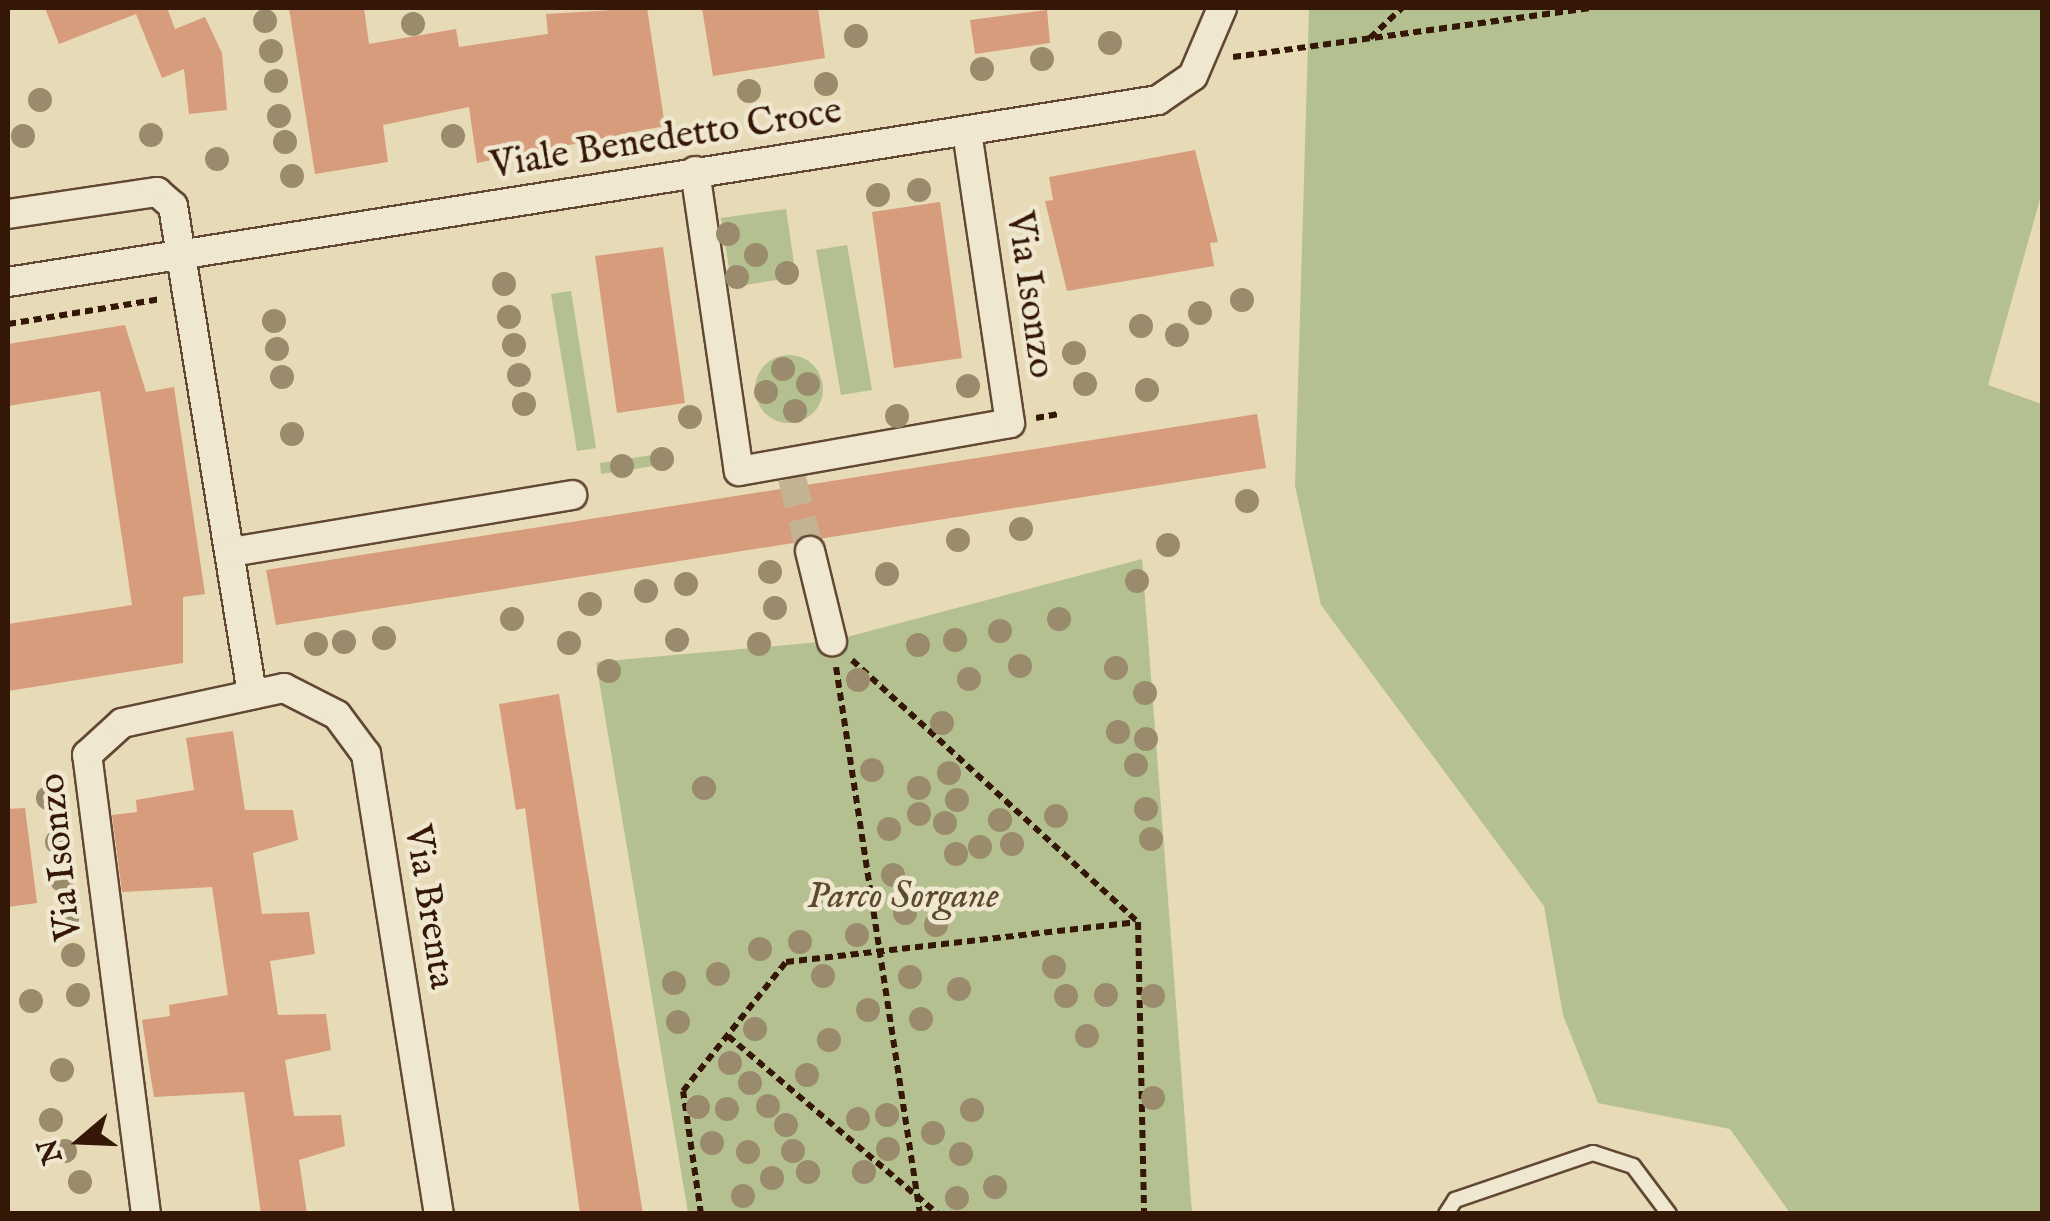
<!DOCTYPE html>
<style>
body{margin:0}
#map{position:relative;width:2050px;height:1221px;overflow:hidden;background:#e7dab6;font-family:"IM FELL English",serif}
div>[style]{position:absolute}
.green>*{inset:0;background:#b4c08f}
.round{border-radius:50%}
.building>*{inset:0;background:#d79c7b}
.street-tunnel>*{height:28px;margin-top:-14px;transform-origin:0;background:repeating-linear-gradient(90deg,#c3b393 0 28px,transparent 0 42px)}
.path>*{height:6px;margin-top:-3px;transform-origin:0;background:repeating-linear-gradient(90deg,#351708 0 8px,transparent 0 13px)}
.roads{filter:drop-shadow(2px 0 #624834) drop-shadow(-2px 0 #624834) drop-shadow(0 2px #624834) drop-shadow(0 -2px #624834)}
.lane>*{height:14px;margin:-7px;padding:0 7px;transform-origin:7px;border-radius:7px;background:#efe7d0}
.street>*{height:28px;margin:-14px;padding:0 14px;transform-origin:14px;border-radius:14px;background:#efe7d0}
.trees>*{width:24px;height:24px;margin:-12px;border-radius:50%;background:#9a8b6c}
span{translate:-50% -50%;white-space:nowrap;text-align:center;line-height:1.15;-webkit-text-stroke:9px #efe7d0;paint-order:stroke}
.street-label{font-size:38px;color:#351708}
.park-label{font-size:38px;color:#5b4a30;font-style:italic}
.frame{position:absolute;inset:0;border:10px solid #351708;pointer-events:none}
.north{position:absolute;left:30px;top:1091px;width:100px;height:100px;-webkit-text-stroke:8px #efe7d0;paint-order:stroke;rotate:251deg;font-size:28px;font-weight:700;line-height:40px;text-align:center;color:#351708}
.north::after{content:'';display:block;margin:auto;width:35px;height:45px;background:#351708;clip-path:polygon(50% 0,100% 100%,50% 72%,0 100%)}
</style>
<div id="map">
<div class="green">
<i style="clip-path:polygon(1309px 8px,2042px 8px,2042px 192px,1988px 385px,2042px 404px,2042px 1213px,1790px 1213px,1730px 1129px,1598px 1103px,1563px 1015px,1544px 906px,1321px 605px,1295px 486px)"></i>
<i style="clip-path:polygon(786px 209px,796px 277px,732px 287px,721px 218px)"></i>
<i style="clip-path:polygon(847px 245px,872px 390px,841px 395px,816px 250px)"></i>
<i style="clip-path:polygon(571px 291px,596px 448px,577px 451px,551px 294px)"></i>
<i class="round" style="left:755px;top:355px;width:68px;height:68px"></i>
<i style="clip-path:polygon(672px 452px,674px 463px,601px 474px,600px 463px)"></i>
<i style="clip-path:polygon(1142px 559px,1192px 1213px,688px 1213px,596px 662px,832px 641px)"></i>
</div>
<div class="building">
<i style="clip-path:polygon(45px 8px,167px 8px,175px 29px,205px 17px,222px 53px,227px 110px,189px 114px,184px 69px,162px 78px,136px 14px,59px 44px)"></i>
<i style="clip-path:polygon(289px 8px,364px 8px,369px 44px,456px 29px,459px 47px,548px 34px,546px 14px,647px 8px,665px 126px,477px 163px,469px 107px,383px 125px,388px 162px,315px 174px)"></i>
<i style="clip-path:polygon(702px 8px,818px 8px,825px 58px,713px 76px)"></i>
<i style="clip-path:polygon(1047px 10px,1050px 43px,975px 54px,970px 20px)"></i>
<i style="clip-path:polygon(1195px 150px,1218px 242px,1210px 243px,1214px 266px,1067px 291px,1045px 201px,1053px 200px,1049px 177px)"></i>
<i style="clip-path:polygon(940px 202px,962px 358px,894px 368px,872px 212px)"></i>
<i style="clip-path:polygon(663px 247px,685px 403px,617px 413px,595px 256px)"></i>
<i style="clip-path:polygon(125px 325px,146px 392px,174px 387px,205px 594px,183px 597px,183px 663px,8px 691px,8px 624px,132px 605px,100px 391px,8px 406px,8px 344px)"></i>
<i style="clip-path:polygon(1257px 414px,1266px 468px,276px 625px,266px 570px)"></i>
<i style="clip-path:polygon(559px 694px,643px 1214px,580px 1214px,525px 808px,516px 810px,499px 704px)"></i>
<i style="clip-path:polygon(233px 731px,245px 810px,293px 810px,298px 840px,253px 853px,262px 914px,309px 912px,315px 954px,270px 961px,278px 1015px,326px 1014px,331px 1050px,285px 1060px,294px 1116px,341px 1115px,345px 1146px,299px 1160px,307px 1214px,261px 1214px,244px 1092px,154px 1097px,147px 1053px,142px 1020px,170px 1016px,169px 1005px,228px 995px,212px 887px,122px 892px,112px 815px,137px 812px,136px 800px,194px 790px,186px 738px)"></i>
<i style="clip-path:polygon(25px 808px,37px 903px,8px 907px,8px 809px)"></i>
</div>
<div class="street-tunnel">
<i style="left:792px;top:478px;width:75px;rotate:76.1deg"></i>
</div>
<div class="path">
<i style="left:1370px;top:38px;width:44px;rotate:-43.2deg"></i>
<i style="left:1233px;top:57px;width:359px;rotate:-7.8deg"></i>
<i style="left:8px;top:324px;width:155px;rotate:-9.3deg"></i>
<i style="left:1036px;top:418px;width:23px;rotate:-10deg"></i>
<i style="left:852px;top:660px;width:388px;rotate:42.5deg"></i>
<i style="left:1138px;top:922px;width:292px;rotate:88.8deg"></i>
<i style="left:836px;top:667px;width:553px;rotate:81.27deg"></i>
<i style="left:728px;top:1036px;width:275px;rotate:40.3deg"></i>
<i style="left:701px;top:1214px;width:124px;rotate:-98.3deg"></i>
<i style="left:683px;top:1091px;width:165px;rotate:-51.4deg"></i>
<i style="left:786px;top:962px;width:352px;rotate:-6.5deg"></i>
<i style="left:969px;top:1214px;width:51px"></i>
</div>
<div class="roads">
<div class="lane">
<i style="left:1446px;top:1214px;width:17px;rotate:-57deg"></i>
<i style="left:1455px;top:1200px;width:146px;rotate:-18.8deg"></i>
<i style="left:1593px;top:1153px;width:42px;rotate:18deg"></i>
<i style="left:1633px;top:1166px;width:60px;rotate:53.1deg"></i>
</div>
<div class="street">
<i style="left:695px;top:171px;width:303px;rotate:81.7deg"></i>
<i style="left:739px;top:471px;width:275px;rotate:-10deg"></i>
<i style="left:1010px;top:423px;width:294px;rotate:-98.4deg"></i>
<i style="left:8px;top:214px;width:151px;rotate:-8.4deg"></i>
<i style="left:157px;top:192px;width:21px;rotate:41deg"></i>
<i style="left:173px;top:206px;width:495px;rotate:80.8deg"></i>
<i style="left:8px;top:282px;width:1164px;rotate:-8.99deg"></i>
<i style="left:1158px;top:100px;width:42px;rotate:-34.4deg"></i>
<i style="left:1193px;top:76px;width:74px;rotate:-66.9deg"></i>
<i style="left:810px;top:551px;width:93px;rotate:76.3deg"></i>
<i style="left:232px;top:552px;width:345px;rotate:-9.5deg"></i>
<i style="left:146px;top:1214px;width:463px;rotate:-97.3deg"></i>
<i style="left:87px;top:755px;width:47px;rotate:-42.4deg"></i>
<i style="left:122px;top:723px;width:166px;rotate:-12.2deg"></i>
<i style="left:284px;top:688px;width:59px;rotate:27deg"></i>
<i style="left:337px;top:715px;width:49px;rotate:53.4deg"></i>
<i style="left:366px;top:754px;width:466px;rotate:81deg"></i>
</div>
</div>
<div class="trees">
<i style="left:265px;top:21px"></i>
<i style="left:413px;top:24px"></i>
<i style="left:856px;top:36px"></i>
<i style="left:1110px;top:43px"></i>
<i style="left:271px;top:51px"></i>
<i style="left:1042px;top:59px"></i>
<i style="left:982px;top:69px"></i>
<i style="left:276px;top:81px"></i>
<i style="left:826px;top:84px"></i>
<i style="left:749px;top:91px"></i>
<i style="left:40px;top:100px"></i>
<i style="left:279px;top:116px"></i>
<i style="left:151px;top:135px"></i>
<i style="left:23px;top:136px"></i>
<i style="left:453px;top:136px"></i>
<i style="left:285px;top:142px"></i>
<i style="left:217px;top:159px"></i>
<i style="left:292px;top:176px"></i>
<i style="left:919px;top:190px"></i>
<i style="left:878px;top:195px"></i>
<i style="left:728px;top:234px"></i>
<i style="left:756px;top:255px"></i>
<i style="left:787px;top:273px"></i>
<i style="left:737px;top:277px"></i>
<i style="left:504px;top:284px"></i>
<i style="left:1242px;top:300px"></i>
<i style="left:1200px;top:313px"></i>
<i style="left:509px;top:317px"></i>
<i style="left:274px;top:321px"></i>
<i style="left:1141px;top:326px"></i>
<i style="left:1177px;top:335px"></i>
<i style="left:514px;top:345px"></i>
<i style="left:277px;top:349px"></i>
<i style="left:1074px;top:353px"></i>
<i style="left:783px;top:369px"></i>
<i style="left:519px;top:375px"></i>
<i style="left:282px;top:377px"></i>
<i style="left:808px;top:384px"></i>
<i style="left:1085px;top:384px"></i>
<i style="left:968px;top:386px"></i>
<i style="left:1147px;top:390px"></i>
<i style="left:766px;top:392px"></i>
<i style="left:524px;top:404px"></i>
<i style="left:795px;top:411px"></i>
<i style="left:897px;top:416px"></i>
<i style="left:690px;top:417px"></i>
<i style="left:292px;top:434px"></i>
<i style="left:662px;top:459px"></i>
<i style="left:622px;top:466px"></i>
<i style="left:1247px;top:501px"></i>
<i style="left:1021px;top:529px"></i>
<i style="left:958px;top:540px"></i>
<i style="left:1168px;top:545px"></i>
<i style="left:770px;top:572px"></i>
<i style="left:887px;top:574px"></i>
<i style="left:1137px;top:581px"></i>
<i style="left:686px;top:584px"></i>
<i style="left:646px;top:591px"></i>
<i style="left:590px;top:604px"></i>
<i style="left:775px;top:608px"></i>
<i style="left:512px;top:619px"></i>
<i style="left:1059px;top:619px"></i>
<i style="left:1000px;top:631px"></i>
<i style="left:384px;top:638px"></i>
<i style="left:677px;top:640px"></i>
<i style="left:955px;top:640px"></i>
<i style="left:344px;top:642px"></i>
<i style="left:569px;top:643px"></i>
<i style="left:316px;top:644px"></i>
<i style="left:759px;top:644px"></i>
<i style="left:918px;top:645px"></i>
<i style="left:1020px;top:666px"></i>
<i style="left:1116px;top:668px"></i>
<i style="left:609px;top:671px"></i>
<i style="left:969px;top:679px"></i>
<i style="left:858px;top:680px"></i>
<i style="left:1145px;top:693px"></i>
<i style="left:942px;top:723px"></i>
<i style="left:1118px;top:732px"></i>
<i style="left:1146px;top:739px"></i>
<i style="left:1136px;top:765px"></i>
<i style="left:872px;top:770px"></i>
<i style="left:949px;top:773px"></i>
<i style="left:704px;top:788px"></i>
<i style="left:919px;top:788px"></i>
<i style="left:48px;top:798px"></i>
<i style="left:957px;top:800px"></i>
<i style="left:1146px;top:809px"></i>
<i style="left:919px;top:814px"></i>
<i style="left:1056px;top:816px"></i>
<i style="left:1000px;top:820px"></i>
<i style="left:945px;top:823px"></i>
<i style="left:889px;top:829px"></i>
<i style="left:1151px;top:839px"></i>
<i style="left:57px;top:842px"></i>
<i style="left:1012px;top:844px"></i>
<i style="left:980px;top:847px"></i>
<i style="left:956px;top:854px"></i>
<i style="left:893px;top:875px"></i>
<i style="left:62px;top:880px"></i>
<i style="left:905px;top:913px"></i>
<i style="left:67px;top:918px"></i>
<i style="left:936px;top:925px"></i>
<i style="left:857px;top:935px"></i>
<i style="left:800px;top:942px"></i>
<i style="left:760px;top:949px"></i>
<i style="left:73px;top:955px"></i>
<i style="left:1054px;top:967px"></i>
<i style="left:718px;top:974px"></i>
<i style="left:823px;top:976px"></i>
<i style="left:910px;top:977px"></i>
<i style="left:674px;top:983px"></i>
<i style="left:959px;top:989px"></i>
<i style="left:78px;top:995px"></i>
<i style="left:1106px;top:995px"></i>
<i style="left:1066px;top:996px"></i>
<i style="left:1153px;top:996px"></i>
<i style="left:31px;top:1001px"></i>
<i style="left:868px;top:1010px"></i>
<i style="left:921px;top:1019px"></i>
<i style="left:678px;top:1022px"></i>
<i style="left:755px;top:1029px"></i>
<i style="left:1087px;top:1036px"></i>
<i style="left:829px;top:1040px"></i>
<i style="left:730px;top:1063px"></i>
<i style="left:62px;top:1070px"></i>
<i style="left:807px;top:1075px"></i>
<i style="left:750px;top:1083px"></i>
<i style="left:1153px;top:1098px"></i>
<i style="left:768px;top:1106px"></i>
<i style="left:698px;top:1107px"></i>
<i style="left:727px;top:1109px"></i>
<i style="left:972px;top:1110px"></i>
<i style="left:887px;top:1115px"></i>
<i style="left:858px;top:1119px"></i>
<i style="left:51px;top:1120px"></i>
<i style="left:786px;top:1125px"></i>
<i style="left:933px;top:1133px"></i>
<i style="left:712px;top:1143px"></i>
<i style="left:888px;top:1149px"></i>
<i style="left:65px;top:1151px"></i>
<i style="left:793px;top:1151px"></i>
<i style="left:748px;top:1152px"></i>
<i style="left:961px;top:1154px"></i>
<i style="left:808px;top:1172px"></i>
<i style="left:864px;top:1172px"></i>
<i style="left:772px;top:1178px"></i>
<i style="left:80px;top:1182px"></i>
<i style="left:995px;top:1187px"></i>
<i style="left:743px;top:1196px"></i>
<i style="left:957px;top:1198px"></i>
</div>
<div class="street-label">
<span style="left:666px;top:140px;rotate:-9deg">Viale Benedetto Croce</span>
<span style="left:1029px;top:295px;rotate:82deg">Via Isonzo</span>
<span style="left:62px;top:857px;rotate:-96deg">Via Isonzo</span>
<span style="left:428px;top:907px;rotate:81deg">Via Brenta</span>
</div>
<div class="park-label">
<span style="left:903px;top:898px">Parco Sorgane</span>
</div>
<div class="frame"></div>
<div class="north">N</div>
</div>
